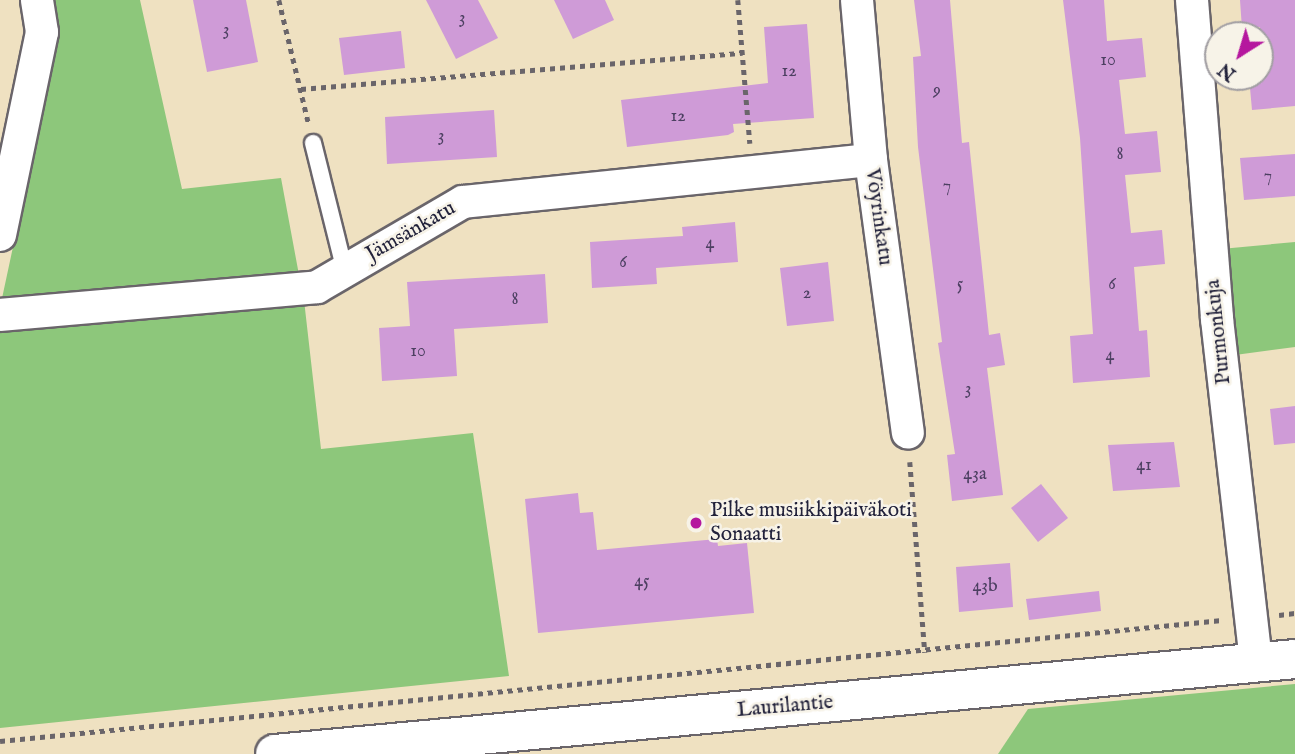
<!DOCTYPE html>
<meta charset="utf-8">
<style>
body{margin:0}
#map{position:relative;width:1295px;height:754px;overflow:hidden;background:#efe1c1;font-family:"IM FELL English",serif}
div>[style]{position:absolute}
.green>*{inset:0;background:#8dc77b}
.building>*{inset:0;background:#cf9bd7}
.path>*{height:4.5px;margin-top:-2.25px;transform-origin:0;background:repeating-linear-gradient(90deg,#6a656a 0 5px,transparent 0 10px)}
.roads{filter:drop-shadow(2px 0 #6a656a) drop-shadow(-2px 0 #6a656a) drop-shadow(0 2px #6a656a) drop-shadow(0 -2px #6a656a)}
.service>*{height:16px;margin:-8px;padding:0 8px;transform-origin:8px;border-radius:8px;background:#fff}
.minor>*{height:32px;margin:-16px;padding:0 16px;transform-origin:16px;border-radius:16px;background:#fff}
.tertiary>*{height:38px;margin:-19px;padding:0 19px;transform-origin:19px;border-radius:19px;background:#fff}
.dots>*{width:19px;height:19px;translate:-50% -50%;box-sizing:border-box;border:4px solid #f7f3e8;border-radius:50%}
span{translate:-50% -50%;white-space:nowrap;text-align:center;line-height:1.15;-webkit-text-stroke:5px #f7f3e8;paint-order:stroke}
.number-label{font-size:18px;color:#4d4062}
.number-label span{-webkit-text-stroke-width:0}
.street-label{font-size:21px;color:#22223b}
.poi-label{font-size:21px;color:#22223b}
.left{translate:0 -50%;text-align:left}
.north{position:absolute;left:1204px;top:21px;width:70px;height:70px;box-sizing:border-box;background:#f7f3e8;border:2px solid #a29fa3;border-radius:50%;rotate:217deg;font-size:19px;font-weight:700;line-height:28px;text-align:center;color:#22223b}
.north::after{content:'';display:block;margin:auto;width:24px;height:32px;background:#b5179e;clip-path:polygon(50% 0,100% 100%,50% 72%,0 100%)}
</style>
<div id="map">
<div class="green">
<i style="clip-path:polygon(53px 0,140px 0,182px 189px,281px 178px,299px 275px,1px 303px,59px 32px)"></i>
<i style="clip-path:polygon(1295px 242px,1295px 347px,1235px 355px,1221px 249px)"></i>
<i style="clip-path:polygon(304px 300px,321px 449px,473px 433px,509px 676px,0 728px,0 325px)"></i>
<i style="clip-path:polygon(1295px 684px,1295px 754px,998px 754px,1028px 709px)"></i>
</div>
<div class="building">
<i style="clip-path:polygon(193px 0,246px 0,258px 62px,207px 72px)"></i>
<i style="clip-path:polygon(426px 0,478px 0,498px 38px,456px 59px)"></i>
<i style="clip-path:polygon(554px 0,605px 0,614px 20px,573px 39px)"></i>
<i style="clip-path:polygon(914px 0,950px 0,962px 143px,969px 142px,989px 335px,1000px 333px,1005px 365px,987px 368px,1003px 495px,952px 501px,947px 455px,955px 454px,938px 343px,942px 342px,918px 147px,913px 57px,921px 56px)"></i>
<i style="clip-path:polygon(1063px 0,1104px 0,1107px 41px,1142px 38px,1146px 77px,1119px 80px,1125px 134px,1157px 131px,1161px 172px,1125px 175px,1131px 233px,1162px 230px,1165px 264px,1134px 267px,1139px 331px,1147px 330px,1150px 377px,1073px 383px,1070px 336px,1093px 334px,1080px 138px)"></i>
<i style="clip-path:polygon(1240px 0,1295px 0,1295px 106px,1252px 110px,1249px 77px,1260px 77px,1260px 27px,1242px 29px)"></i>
<i style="clip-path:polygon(807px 24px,814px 118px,733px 124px,734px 132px,728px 135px,627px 147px,621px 100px,768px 83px,764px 27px)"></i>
<i style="clip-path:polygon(401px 31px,405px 68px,344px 75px,339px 38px)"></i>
<i style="clip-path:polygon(494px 110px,497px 157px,387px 164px,385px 117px)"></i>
<i style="clip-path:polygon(1295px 154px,1295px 196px,1244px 200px,1240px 158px)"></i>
<i style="clip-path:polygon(735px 222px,738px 262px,656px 268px,657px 284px,592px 288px,590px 242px,683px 236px,682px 227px)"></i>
<i style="clip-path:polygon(828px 262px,834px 321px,787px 326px,780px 268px)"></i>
<i style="clip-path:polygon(545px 274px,548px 323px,454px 329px,457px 376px,382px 381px,379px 328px,410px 326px,407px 282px)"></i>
<i style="clip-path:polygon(1295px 406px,1295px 443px,1274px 445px,1270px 409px)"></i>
<i style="clip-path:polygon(1174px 442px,1180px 487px,1113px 491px,1108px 445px)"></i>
<i style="clip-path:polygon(1041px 484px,1068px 518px,1038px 542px,1011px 508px)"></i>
<i style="clip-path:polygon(578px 493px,580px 513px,593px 512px,597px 550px,717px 539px,718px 546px,747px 543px,754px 613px,538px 633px,525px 499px)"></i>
<i style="clip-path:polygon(1010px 563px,1013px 607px,959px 612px,956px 567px)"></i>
<i style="clip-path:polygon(1099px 591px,1101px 611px,1029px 620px,1026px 599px)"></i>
</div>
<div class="path">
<i style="left:279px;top:0;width:129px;rotate:76.5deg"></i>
<i style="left:738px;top:0;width:144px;rotate:85.2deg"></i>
<i style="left:301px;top:89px;width:443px;rotate:-4.7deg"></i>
<i style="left:910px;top:462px;width:191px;rotate:85.5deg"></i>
<i style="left:1279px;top:615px;width:16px;rotate:-7deg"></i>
<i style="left:0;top:741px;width:1228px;rotate:-5.65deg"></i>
</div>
<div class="roads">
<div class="service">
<i style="left:313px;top:143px;width:132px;rotate:76deg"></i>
</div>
<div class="minor">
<i style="left:857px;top:0;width:161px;rotate:85deg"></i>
<i style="left:871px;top:160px;width:275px;rotate:82.3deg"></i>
<i style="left:1192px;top:0;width:320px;rotate:85.5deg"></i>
<i style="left:1217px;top:319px;width:346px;rotate:83.5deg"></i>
<i style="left:0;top:235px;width:207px;rotate:-78.3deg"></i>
<i style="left:42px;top:32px;width:32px;rotate:-99deg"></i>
<i style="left:0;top:315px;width:318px;rotate:-5deg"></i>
<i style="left:317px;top:287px;width:169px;rotate:-30.2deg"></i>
<i style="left:463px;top:202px;width:410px;rotate:-5.9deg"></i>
</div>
<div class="tertiary">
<i style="left:275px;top:754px;width:1024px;rotate:-5.32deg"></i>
</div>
</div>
<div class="dots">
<i style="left:696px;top:523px;background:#b5179e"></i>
</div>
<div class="number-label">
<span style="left:462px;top:19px">3</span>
<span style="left:226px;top:31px">3</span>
<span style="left:1108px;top:61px">10</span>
<span style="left:789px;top:72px">12</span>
<span style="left:937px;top:91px">9</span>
<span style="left:678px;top:117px">12</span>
<span style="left:441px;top:137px">3</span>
<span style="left:1120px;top:155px">8</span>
<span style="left:1268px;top:177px">7</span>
<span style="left:947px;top:187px">7</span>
<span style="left:710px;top:244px">4</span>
<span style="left:623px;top:263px">6</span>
<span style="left:960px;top:285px">5</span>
<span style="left:1112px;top:285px">6</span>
<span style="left:807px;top:294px">2</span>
<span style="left:515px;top:300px">8</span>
<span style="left:418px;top:352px">10</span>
<span style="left:1110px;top:356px">4</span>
<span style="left:968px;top:390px">3</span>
<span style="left:1144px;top:466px">41</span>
<span style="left:975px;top:475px">43a</span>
<span style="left:642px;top:582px">45</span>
<span style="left:985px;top:587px">43b</span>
</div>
<div class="street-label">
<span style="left:878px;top:217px;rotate:82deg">Vöyrinkatu</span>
<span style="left:411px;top:232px;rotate:-30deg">Jämsänkatu</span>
<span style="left:1219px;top:332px;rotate:-96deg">Purmonkuja</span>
<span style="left:785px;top:707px;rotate:-5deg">Laurilantie</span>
</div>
<div class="poi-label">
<span class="left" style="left:710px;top:523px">Pilke musiikkipäiväkoti<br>Sonaatti</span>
</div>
<div class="north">N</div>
</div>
